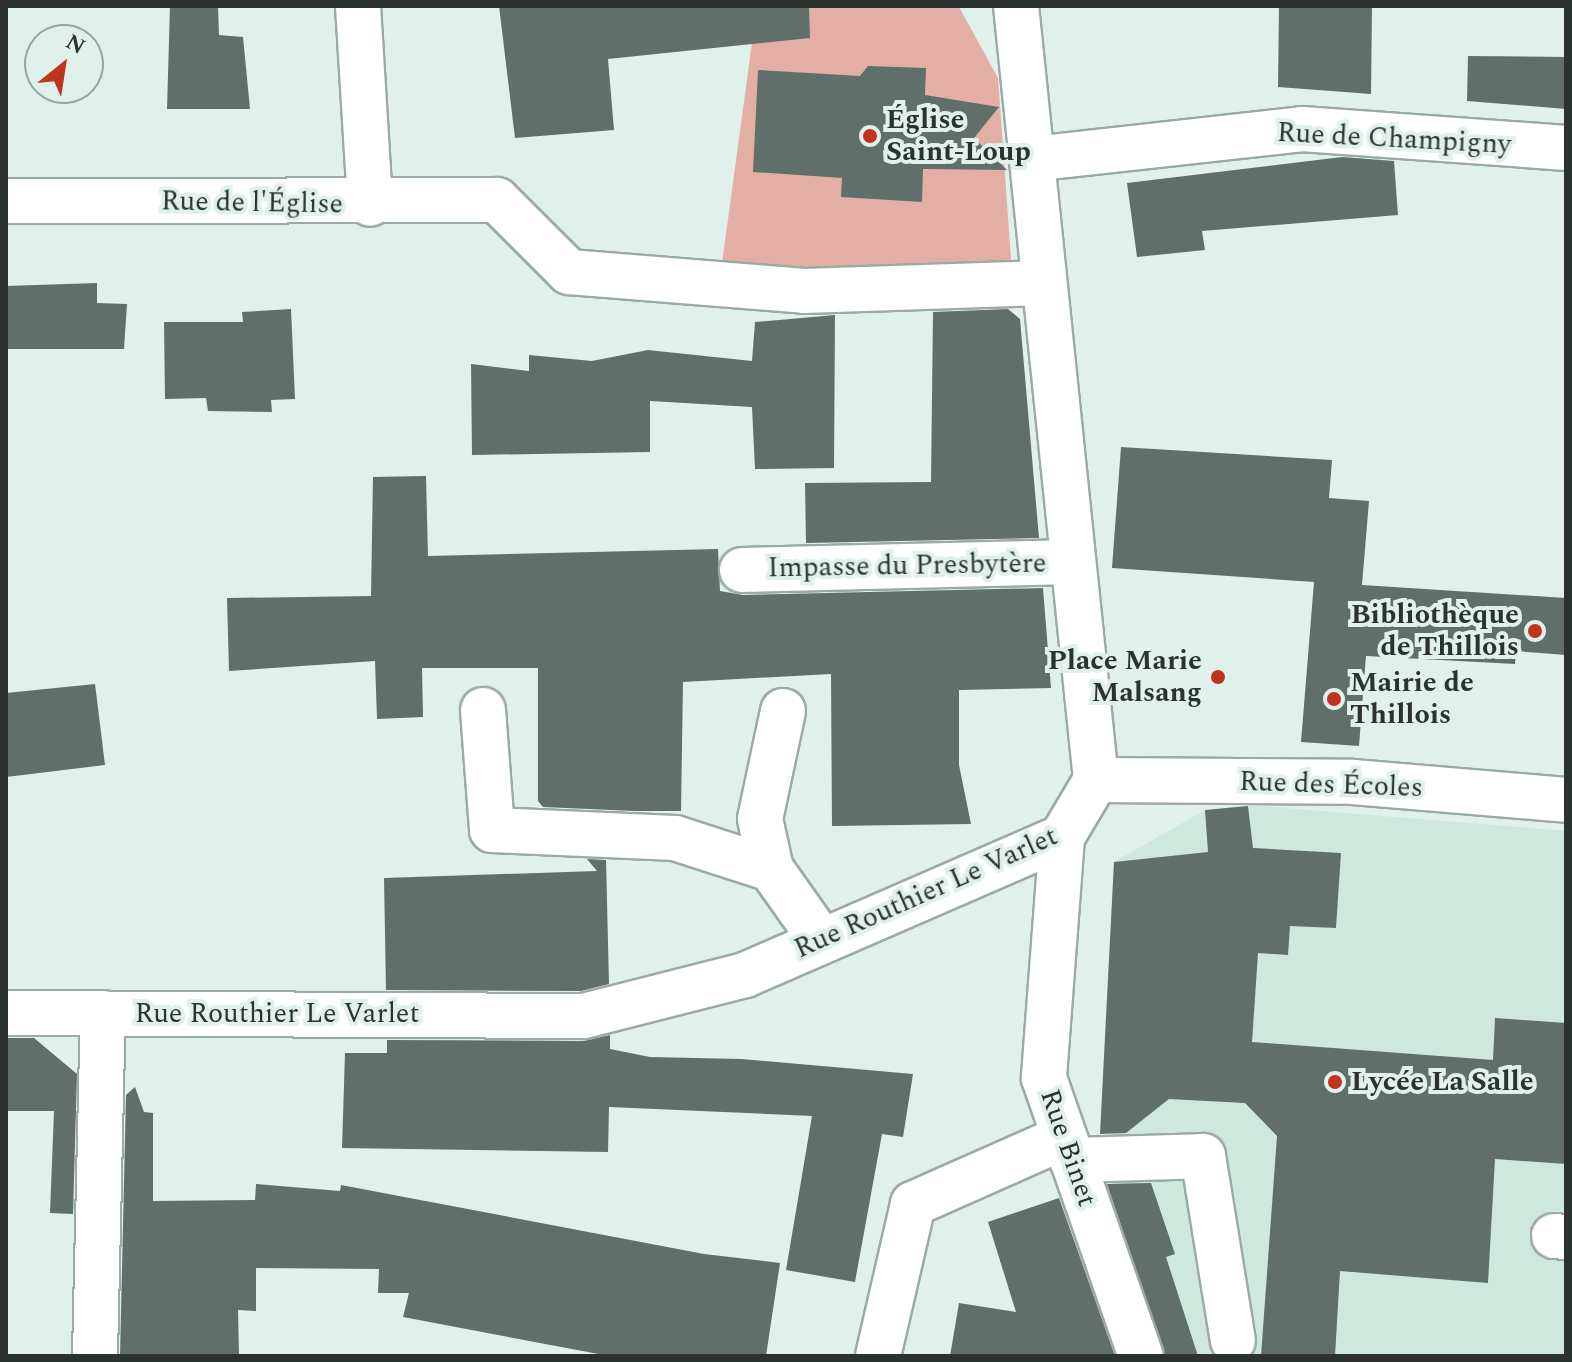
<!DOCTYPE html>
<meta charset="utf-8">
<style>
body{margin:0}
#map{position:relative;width:1572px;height:1362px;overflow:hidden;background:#e0f0ea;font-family:Spectral,serif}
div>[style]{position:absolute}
.built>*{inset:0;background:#cfe8de}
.green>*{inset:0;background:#e3afa5}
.building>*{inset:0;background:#606f69}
.roads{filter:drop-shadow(2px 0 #9aaaa4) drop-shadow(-2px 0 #9aaaa4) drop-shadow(0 2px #9aaaa4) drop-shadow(0 -2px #9aaaa4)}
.minor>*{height:44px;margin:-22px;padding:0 22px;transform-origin:22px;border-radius:22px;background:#fff}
.dots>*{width:22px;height:22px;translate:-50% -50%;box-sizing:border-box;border:4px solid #e0f0ea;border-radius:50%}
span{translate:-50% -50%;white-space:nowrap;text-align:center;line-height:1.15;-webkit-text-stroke:8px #e0f0ea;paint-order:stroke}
.poi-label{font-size:28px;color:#2c322f;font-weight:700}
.left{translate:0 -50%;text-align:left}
.right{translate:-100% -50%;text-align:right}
.street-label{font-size:28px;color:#2c322f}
.frame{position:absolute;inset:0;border:8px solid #2c322f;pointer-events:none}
.north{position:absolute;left:24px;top:24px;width:80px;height:80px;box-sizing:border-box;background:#e0f0ea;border:2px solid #98a49f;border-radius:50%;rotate:30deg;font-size:22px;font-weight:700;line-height:32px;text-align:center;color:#2c322f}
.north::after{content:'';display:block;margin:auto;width:28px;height:36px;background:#bf331f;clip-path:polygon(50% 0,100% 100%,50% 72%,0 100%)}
</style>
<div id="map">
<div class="built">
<i style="clip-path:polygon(1248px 805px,1566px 831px,1566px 1356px,1171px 1356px,1113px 1186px,1101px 1120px,1114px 862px,1205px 810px)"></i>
</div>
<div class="green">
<i style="clip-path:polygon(757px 6px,959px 7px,998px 78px,1012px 273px,720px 278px)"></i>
</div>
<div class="building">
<i style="clip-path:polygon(170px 6px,218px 6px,219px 35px,243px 37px,250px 109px,167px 109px)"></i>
<i style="clip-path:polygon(499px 6px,809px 6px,810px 38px,608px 59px,614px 130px,515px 138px)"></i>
<i style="clip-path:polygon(1279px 6px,1372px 6px,1371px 94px,1278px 87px)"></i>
<i style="clip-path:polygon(1468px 56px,1566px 57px,1566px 109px,1467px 101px)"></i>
<i style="clip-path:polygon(868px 66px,926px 68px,925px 95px,999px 107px,974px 138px,1007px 170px,923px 169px,922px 202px,841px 197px,842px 178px,753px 172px,758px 70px,860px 76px)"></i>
<i style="clip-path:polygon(1342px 157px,1394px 161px,1398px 215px,1202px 231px,1205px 250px,1137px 257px,1127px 183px)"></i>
<i style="clip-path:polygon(97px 283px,97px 303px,127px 304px,124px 349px,6px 349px,6px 286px)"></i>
<i style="clip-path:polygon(291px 309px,295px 399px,271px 400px,272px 412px,208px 411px,206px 398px,165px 399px,164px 322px,243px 322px,242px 312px)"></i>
<i style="clip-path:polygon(1008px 309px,1020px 319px,1039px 538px,806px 543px,805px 483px,931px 482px,933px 312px)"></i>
<i style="clip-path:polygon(835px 315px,834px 468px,755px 469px,752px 407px,650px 401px,650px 452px,472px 455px,471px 364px,529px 371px,529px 355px,592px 361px,648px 350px,752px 361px,755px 322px)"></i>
<i style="clip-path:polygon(1121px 447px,1332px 460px,1329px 498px,1369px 501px,1362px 585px,1566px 598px,1566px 655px,1516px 651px,1515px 664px,1366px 656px,1359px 746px,1301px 742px,1314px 582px,1112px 568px)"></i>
<i style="clip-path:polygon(426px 476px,428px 556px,718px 549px,720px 591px,743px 595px,1043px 588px,1051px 688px,959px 690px,959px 765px,971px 824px,832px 826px,831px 674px,683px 682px,681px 811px,634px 811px,543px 807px,538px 801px,538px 668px,422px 668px,423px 717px,377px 719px,375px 661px,229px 671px,227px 598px,371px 596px,373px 477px)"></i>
<i style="clip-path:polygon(95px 684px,105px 765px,6px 777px,6px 693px)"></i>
<i style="clip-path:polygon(1248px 806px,1253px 848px,1341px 853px,1336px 928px,1290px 926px,1288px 955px,1258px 953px,1252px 1042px,1493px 1060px,1495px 1018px,1566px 1023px,1566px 1164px,1495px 1159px,1488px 1283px,1340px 1271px,1335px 1356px,1261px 1356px,1277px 1136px,1245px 1103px,1169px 1099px,1126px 1133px,1100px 1134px,1114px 862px,1208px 852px,1205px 810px)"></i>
<i style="clip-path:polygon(587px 859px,606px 860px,609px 984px,581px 991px,386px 990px,384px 878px,597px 871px)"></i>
<i style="clip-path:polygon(610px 1035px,610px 1049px,650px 1057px,741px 1059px,913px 1074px,903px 1137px,882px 1134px,855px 1282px,786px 1270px,812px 1116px,609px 1107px,608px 1152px,342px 1148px,345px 1053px,387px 1053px,387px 1040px,584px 1041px)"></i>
<i style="clip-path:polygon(6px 1038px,34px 1038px,77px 1074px,73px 1214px,50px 1213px,54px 1111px,6px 1111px)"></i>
<i style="clip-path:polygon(135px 1087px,144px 1112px,153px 1113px,153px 1201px,255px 1200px,256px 1184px,340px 1191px,341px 1185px,704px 1254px,780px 1263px,766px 1356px,609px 1356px,403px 1317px,409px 1293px,378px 1293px,379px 1269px,256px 1268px,256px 1311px,238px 1310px,239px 1356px,120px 1356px,126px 1095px)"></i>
<i style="clip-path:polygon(1151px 1183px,1175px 1254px,1166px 1257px,1198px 1356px,1165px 1356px,1107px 1184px)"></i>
<i style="clip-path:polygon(1059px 1198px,1115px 1356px,950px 1356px,959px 1303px,1016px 1312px,988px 1222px)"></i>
</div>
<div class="roads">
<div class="minor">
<i style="left:358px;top:6px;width:198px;rotate:86.5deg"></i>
<i style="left:1032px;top:159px;width:272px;rotate:-6.3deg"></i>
<i style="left:1302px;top:129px;width:265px;rotate:4.1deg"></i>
<i style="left:6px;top:201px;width:491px;rotate:-0.1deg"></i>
<i style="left:497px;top:200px;width:102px;rotate:45deg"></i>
<i style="left:569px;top:272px;width:236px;rotate:4.6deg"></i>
<i style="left:804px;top:291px;width:240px;rotate:-1.9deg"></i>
<i style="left:742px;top:570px;width:330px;rotate:-1.4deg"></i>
<i style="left:483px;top:710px;width:120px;rotate:85.7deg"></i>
<i style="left:492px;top:830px;width:183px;rotate:2.5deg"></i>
<i style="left:675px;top:838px;width:101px;rotate:17.9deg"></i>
<i style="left:783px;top:711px;width:110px;rotate:102deg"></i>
<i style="left:760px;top:819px;width:51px;rotate:77.6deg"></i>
<i style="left:771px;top:869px;width:88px;rotate:54.7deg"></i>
<i style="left:1096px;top:780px;width:257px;rotate:0.4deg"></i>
<i style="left:1353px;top:782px;width:214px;rotate:4.8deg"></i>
<i style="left:1062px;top:837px;width:242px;rotate:94.3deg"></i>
<i style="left:1044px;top:1078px;width:294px;rotate:70.8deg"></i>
<i style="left:6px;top:1013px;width:578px;rotate:0.3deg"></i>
<i style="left:584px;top:1016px;width:166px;rotate:-14.3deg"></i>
<i style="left:745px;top:975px;width:346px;rotate:-23.5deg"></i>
<i style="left:1062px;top:837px;width:66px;rotate:-59.2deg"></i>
<i style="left:1096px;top:780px;width:778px;rotate:-95.9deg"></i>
<i style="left:1072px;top:1160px;width:131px;rotate:-1.7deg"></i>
<i style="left:1203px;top:1156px;width:187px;rotate:80.8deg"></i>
<i style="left:1554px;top:1236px;width:12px;rotate:5deg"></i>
<i style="left:95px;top:1356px;width:343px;rotate:-88.7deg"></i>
<i style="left:878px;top:1356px;width:156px;rotate:-77deg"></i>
<i style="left:913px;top:1204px;width:165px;rotate:-23.9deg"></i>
</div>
</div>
<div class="dots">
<i style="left:870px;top:136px;background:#bf331f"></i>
<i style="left:1535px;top:631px;background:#bf331f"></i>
<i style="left:1218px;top:677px;background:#bf331f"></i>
<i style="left:1334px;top:699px;background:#bf331f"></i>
<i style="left:1335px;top:1082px;background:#bf331f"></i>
</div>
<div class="poi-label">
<span class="left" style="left:886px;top:136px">Église<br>Saint-Loup</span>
<span class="right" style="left:1519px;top:631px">Bibliothèque<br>de Thillois</span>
<span class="right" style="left:1202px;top:677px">Place Marie<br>Malsang</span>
<span class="left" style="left:1350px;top:699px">Mairie de<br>Thillois</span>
<span class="left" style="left:1351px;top:1082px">Lycée La Salle</span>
</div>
<div class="street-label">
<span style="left:1394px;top:139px;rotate:3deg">Rue de Champigny</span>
<span style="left:252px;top:203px;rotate:1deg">Rue de l'Église</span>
<span style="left:907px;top:566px;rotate:-1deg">Impasse du Presbytère</span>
<span style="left:1331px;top:785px;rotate:2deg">Rue des Écoles</span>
<span style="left:926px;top:893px;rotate:-24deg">Rue Routhier Le Varlet</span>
<span style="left:277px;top:1014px">Rue Routhier Le Varlet</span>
<span style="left:1068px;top:1148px;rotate:71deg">Rue Binet</span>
</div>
<div class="frame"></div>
<div class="north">N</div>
</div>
